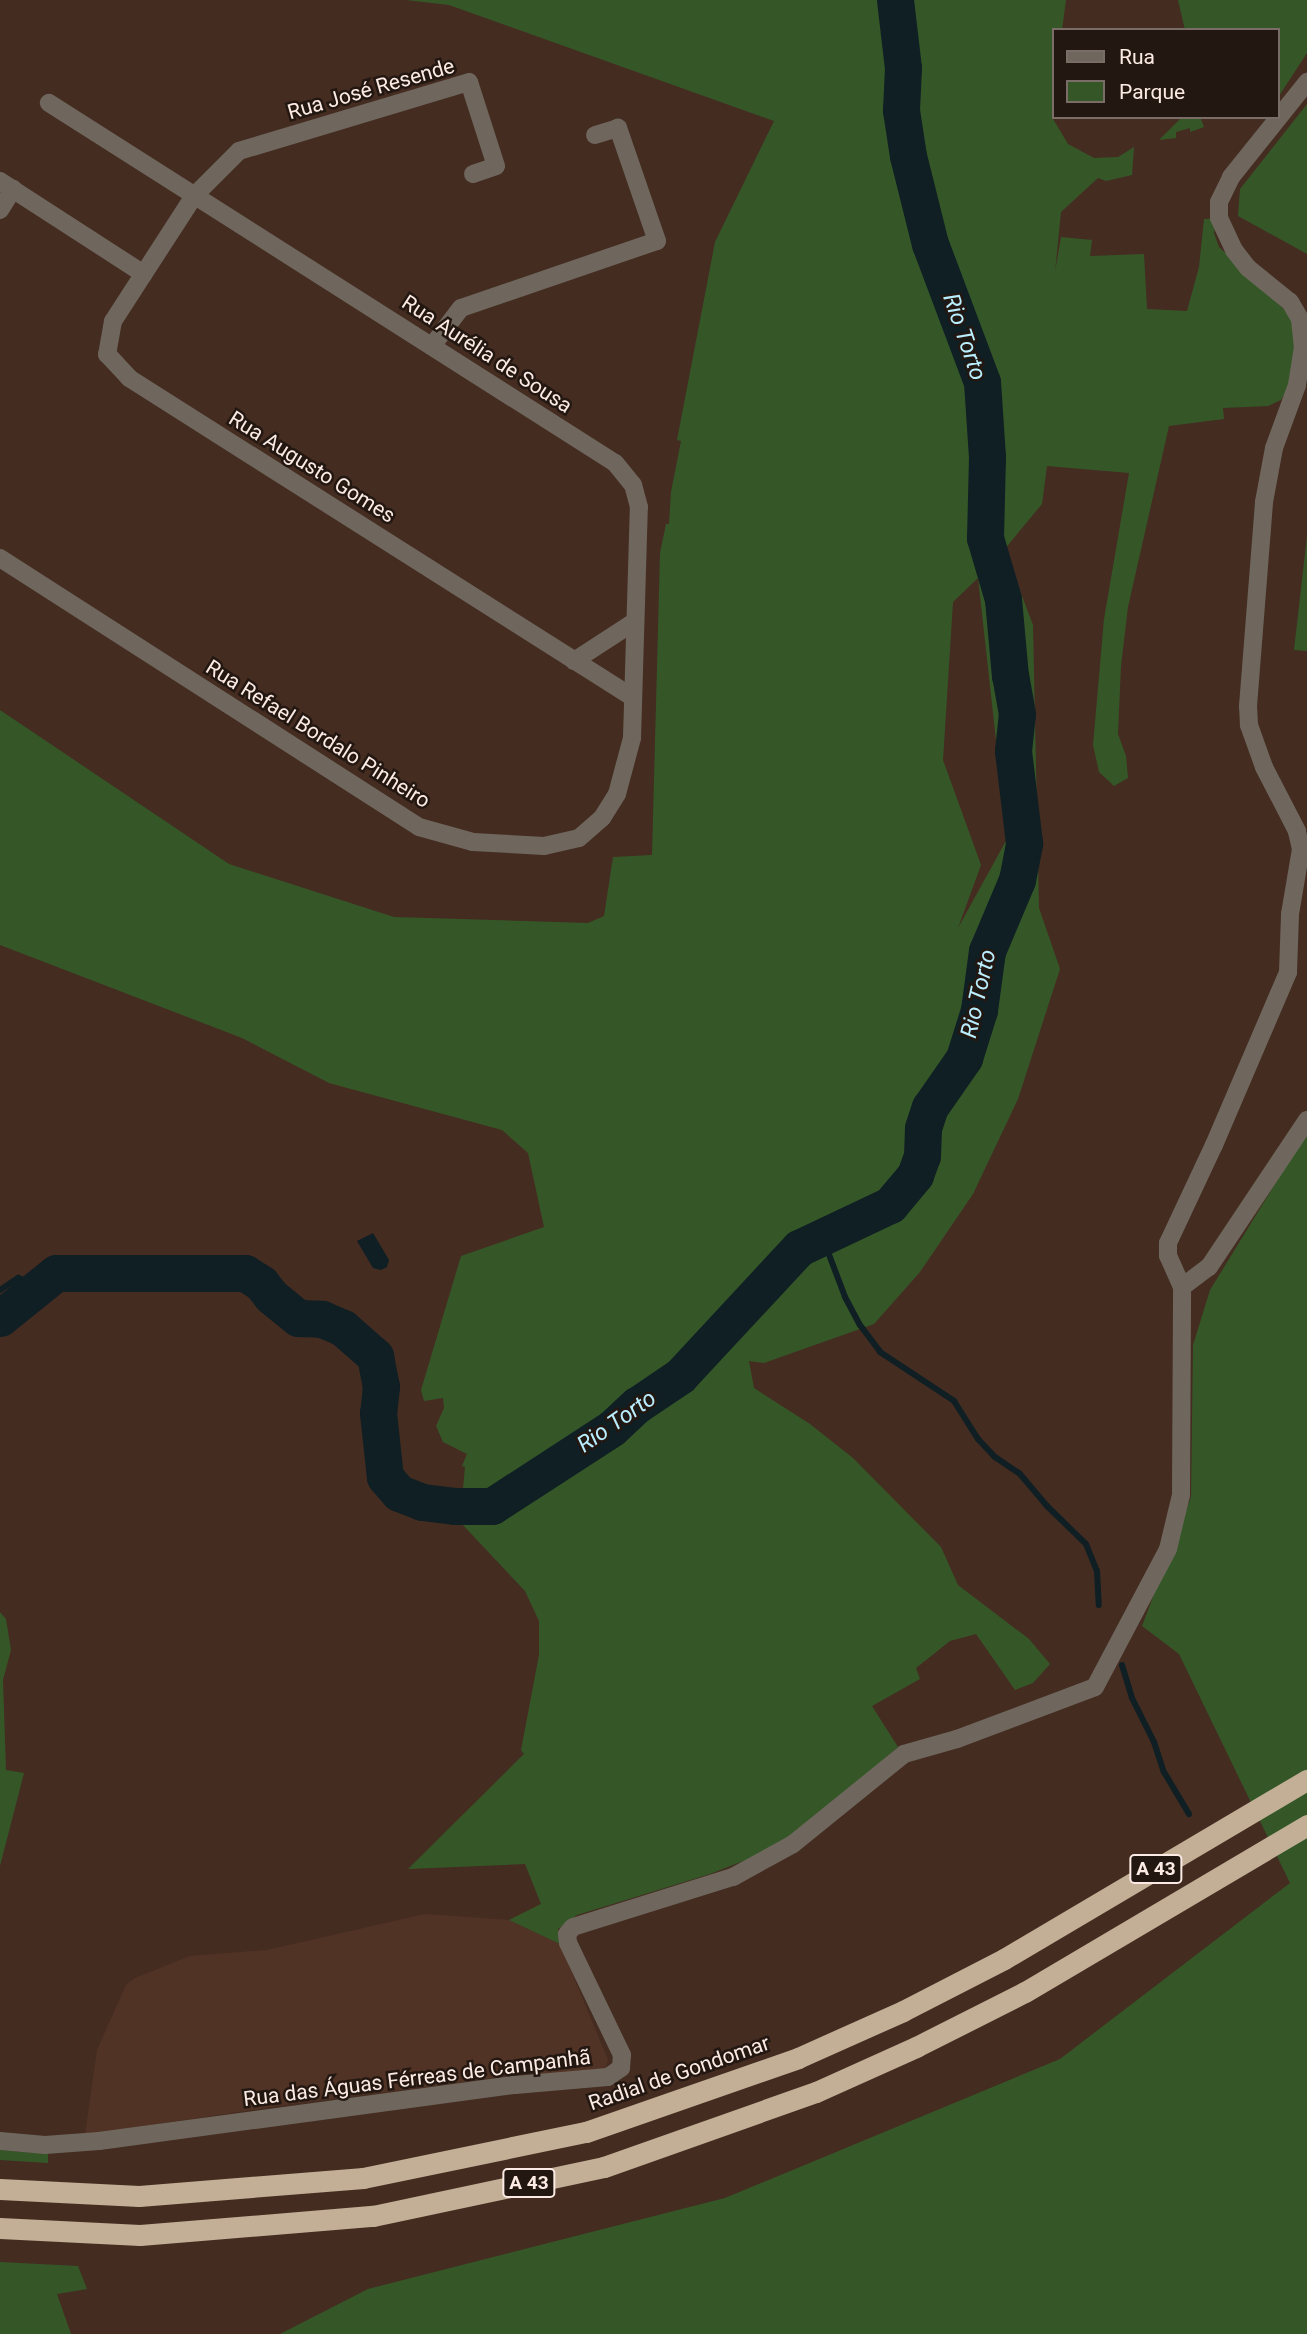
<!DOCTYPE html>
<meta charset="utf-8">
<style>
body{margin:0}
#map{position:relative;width:1307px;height:2334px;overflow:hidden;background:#442c21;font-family:Roboto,sans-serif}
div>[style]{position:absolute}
.built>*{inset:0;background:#513325}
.green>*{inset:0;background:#355728}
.water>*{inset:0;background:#0f1f24}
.stream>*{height:6px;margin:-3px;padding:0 3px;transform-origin:3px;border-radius:3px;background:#0f1f24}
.river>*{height:37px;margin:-18.5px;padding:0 18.5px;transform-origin:18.5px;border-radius:18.5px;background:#0f1f24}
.minor>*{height:18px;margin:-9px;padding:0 9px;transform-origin:9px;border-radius:9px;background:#6f675d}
.motorway>*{height:21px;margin:-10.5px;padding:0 10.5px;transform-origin:10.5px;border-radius:10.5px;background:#c2af96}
span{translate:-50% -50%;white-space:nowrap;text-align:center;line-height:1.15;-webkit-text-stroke:5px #231712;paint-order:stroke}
.shield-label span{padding:2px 5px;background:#231712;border:2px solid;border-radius:5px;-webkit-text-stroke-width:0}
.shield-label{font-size:19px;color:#fcebe4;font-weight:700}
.street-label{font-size:21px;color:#fcebe4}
.water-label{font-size:23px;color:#b8eefe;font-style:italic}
.legend{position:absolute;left:1052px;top:28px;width:228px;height:91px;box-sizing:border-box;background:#231712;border:2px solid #7a6c66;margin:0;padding:9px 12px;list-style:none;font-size:21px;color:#fcebe4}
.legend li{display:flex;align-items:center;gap:14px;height:35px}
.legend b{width:35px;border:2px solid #7a6c66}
</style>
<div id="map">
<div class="built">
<i style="clip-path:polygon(425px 1914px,509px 1920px,560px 1944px,608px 2060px,606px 2067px,599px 2072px,540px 2076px,535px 2063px,506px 2067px,498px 2076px,487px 2079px,290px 2104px,85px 2135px,97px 2050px,126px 1985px,135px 1978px,190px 1956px,267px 1950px)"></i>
</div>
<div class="green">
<i style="clip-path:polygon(evenodd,406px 0,1066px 0,1062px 30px,1053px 30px,1053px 119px,1068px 144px,1094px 158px,1118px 157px,1134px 147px,1132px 175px,1106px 181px,1098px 178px,1061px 212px,1055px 272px,1061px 237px,1092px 240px,1090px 256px,1144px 254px,1147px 309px,1187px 311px,1199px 267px,1204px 219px,1219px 218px,1216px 220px,1214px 233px,1219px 247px,1291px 316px,1297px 354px,1290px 386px,1281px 400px,1268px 406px,1223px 408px,1224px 419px,1169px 426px,1128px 607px,1121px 666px,1118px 734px,1126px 756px,1128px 778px,1114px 786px,1099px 772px,1093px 745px,1104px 619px,1129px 473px,1047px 466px,1042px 504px,998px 557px,1006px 554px,1033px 625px,1039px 908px,1060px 969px,1018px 1099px,973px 1194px,920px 1272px,874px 1324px,764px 1363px,749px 1361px,754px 1388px,810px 1424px,853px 1458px,941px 1547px,958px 1585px,1029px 1639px,1050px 1664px,1033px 1683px,1015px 1690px,976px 1634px,950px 1641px,916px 1668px,920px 1679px,872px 1706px,898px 1747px,853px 1786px,835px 1809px,756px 1856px,710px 1874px,577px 1915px,558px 1929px,560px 1944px,509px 1920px,541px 1904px,525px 1864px,408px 1869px,524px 1754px,521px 1750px,539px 1655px,539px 1621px,525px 1591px,460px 1522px,465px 1467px,462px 1466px,467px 1454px,443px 1442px,436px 1426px,444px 1408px,443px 1398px,424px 1401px,421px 1390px,461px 1256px,544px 1227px,528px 1153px,502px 1130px,329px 1083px,242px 1038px,0 945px,0 710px,229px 864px,394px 917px,588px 923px,604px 916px,613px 857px,652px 855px,660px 553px,666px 524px,669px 524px,671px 492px,681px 441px,677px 440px,715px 242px,774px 121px,449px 5px,406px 0,978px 578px,1007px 839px,958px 928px,981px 865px,943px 760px,953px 602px,978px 578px)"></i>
<i style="clip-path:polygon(1178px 0,1307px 0,1307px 53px,1277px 99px,1277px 30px,1185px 30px)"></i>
<i style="clip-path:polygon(1307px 104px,1307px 254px,1238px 216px,1240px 189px)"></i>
<i style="clip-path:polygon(1182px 117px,1200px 117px,1204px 127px,1190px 132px,1190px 128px,1176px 132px,1176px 138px,1159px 140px)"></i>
<i style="clip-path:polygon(1307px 536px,1307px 651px,1294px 650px)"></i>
<i style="clip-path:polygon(1307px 1132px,1307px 2334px,280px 2334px,368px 2289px,725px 2198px,1060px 2059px,1290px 1883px,1179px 1654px,1142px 1626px,1191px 1497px,1193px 1345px,1210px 1290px)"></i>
<i style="clip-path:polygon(0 1612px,6px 1619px,11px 1650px,3px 1680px,6px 1770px,24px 1773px,0 1866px)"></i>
<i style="clip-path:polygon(0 2150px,48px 2154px,48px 2163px,0 2160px)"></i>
<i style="clip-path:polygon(0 2262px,78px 2266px,87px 2289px,57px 2294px,71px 2334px,0 2334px)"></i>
</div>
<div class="water">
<i style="clip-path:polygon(373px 1233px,389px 1260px,387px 1267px,381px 1270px,373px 1268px,357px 1241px)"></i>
</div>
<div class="stream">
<i style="left:822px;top:1236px;width:65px;rotate:69.3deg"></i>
<i style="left:845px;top:1297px;width:32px;rotate:62deg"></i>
<i style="left:860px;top:1325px;width:34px;rotate:53deg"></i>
<i style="left:880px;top:1352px;width:89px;rotate:33.5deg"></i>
<i style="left:954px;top:1401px;width:45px;rotate:57.7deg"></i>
<i style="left:978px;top:1439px;width:25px;rotate:47deg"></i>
<i style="left:995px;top:1457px;width:30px;rotate:34deg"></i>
<i style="left:1020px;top:1474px;width:42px;rotate:49.8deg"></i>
<i style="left:1047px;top:1506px;width:54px;rotate:44.3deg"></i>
<i style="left:1086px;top:1544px;width:29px;rotate:68deg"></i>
<i style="left:1097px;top:1571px;width:34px;rotate:87deg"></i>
<i style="left:0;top:1290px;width:22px;rotate:-34deg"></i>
<i style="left:18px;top:1278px;width:14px;rotate:17deg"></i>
<i style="left:31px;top:1282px;width:11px;rotate:41deg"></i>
<i style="left:1122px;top:1665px;width:34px;rotate:73deg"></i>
<i style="left:1132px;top:1698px;width:49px;rotate:63.4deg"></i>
<i style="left:1154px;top:1742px;width:32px;rotate:72deg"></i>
<i style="left:1164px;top:1772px;width:49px;rotate:59.2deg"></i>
</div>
<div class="river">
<i style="left:0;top:1318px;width:72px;rotate:-38.8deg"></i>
<i style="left:56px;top:1273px;width:189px"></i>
<i style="left:245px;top:1273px;width:19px;rotate:32deg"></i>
<i style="left:261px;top:1283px;width:16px;rotate:52deg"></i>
<i style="left:271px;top:1296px;width:35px;rotate:39deg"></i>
<i style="left:298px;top:1318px;width:24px;rotate:2deg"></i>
<i style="left:322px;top:1319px;width:23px;rotate:23deg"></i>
<i style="left:343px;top:1328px;width:43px;rotate:41.2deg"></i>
<i style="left:375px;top:1356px;width:31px;rotate:79deg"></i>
<i style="left:381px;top:1386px;width:27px;rotate:96deg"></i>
<i style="left:378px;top:1413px;width:64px;rotate:83.8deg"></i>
<i style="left:385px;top:1477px;width:21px;rotate:49deg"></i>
<i style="left:399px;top:1493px;width:25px;rotate:21deg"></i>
<i style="left:422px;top:1502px;width:32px;rotate:7deg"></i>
<i style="left:454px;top:1506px;width:38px"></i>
<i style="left:492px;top:1506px;width:143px;rotate:-33deg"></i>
<i style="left:612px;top:1428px;width:34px;rotate:-43deg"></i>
<i style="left:637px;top:1405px;width:52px;rotate:-34deg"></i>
<i style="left:680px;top:1376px;width:175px;rotate:-47.1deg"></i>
<i style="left:799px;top:1248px;width:101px;rotate:-25.3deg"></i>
<i style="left:890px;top:1205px;width:39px;rotate:-50deg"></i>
<i style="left:915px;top:1175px;width:20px;rotate:-70deg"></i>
<i style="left:922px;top:1156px;width:28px;rotate:-88deg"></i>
<i style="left:923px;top:1128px;width:22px;rotate:-72deg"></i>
<i style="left:930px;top:1107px;width:60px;rotate:-55.2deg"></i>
<i style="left:964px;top:1058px;width:50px;rotate:-72.6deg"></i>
<i style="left:979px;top:1010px;width:60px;rotate:-82.3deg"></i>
<i style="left:987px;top:951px;width:77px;rotate:-67.1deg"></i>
<i style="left:1017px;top:880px;width:38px;rotate:-79deg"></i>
<i style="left:1024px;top:843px;width:93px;rotate:-96.8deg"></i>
<i style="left:1013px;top:751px;width:37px;rotate:-84deg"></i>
<i style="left:1017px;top:714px;width:39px;rotate:-100deg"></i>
<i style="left:1010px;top:676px;width:77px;rotate:-95.2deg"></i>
<i style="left:1003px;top:599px;width:64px;rotate:-106.4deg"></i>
<i style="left:985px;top:538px;width:81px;rotate:-88.6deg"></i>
<i style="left:987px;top:457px;width:75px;rotate:-93.8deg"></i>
<i style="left:982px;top:382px;width:147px;rotate:-110.6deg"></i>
<i style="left:930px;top:244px;width:91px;rotate:-104deg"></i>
<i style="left:908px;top:156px;width:47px;rotate:-98.7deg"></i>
<i style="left:901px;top:110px;width:42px;rotate:-87.3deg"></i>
<i style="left:903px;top:68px;width:68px;rotate:-96.7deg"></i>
</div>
<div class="minor">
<i style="left:473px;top:174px;width:24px;rotate:-19deg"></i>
<i style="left:496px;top:166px;width:88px;rotate:-107.8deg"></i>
<i style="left:469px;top:82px;width:240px;rotate:163.3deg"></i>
<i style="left:239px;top:151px;width:64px;rotate:135deg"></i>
<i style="left:194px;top:196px;width:149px;rotate:122.9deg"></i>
<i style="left:113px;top:321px;width:34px;rotate:100deg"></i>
<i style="left:107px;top:354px;width:33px;rotate:47deg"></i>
<i style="left:129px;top:378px;width:596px;rotate:32.38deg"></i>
<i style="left:0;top:181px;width:171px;rotate:32.9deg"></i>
<i style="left:0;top:210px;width:25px;rotate:-58deg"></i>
<i style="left:432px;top:346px;width:48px;rotate:-52.7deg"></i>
<i style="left:461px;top:308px;width:207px;rotate:-18.9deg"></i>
<i style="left:657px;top:241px;width:120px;rotate:-109deg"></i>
<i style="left:618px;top:128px;width:24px;rotate:163deg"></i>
<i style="left:0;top:558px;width:498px;rotate:32.7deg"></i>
<i style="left:419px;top:827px;width:56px;rotate:15.5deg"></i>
<i style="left:473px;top:842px;width:71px;rotate:3.2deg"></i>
<i style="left:544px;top:846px;width:36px;rotate:-13deg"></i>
<i style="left:579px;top:838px;width:30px;rotate:-41deg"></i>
<i style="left:602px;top:818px;width:28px;rotate:-58deg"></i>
<i style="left:617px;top:794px;width:58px;rotate:-75deg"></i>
<i style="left:632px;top:738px;width:231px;rotate:-88.3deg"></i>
<i style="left:639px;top:507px;width:23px;rotate:-105deg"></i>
<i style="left:633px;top:485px;width:28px;rotate:-129deg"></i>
<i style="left:615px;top:463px;width:671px;rotate:-147.54deg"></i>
<i style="left:574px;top:661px;width:72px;rotate:-33deg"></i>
<i style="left:1182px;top:1287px;width:34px;rotate:-37deg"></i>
<i style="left:1209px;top:1267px;width:177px;rotate:-56.3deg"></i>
<i style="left:0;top:2141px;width:45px;rotate:5.1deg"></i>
<i style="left:45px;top:2145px;width:54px;rotate:-4.2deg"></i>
<i style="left:99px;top:2141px;width:420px;rotate:-7.7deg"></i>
<i style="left:515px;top:2085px;width:93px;rotate:-4.9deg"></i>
<i style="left:608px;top:2077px;width:16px;rotate:-35deg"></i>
<i style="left:621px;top:2068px;width:13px;rotate:-86deg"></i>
<i style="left:622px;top:2055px;width:124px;rotate:-115.7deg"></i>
<i style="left:568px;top:1943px;width:9px;rotate:-96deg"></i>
<i style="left:567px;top:1934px;width:9px;rotate:-49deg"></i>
<i style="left:573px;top:1927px;width:168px;rotate:-17.4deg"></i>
<i style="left:733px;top:1877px;width:68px;rotate:-28.8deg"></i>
<i style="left:793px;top:1844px;width:143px;rotate:-39deg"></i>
<i style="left:904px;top:1754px;width:55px;rotate:-15.8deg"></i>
<i style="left:957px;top:1739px;width:147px;rotate:-20.6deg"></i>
<i style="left:1095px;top:1687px;width:156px;rotate:-62.1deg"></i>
<i style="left:1168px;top:1549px;width:56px;rotate:-76.5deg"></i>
<i style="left:1181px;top:1495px;width:208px;rotate:-89.7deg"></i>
<i style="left:1182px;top:1287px;width:34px;rotate:-114deg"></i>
<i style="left:1168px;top:1256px;width:13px;rotate:-90deg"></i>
<i style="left:1168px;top:1243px;width:108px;rotate:-64.9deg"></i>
<i style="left:1214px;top:1145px;width:188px;rotate:-66.8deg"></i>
<i style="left:1288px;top:972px;width:58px;rotate:-88deg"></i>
<i style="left:1290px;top:914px;width:66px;rotate:-80.4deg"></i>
<i style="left:1301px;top:849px;width:18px;rotate:-103deg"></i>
<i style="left:1297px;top:831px;width:72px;rotate:-117.3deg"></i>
<i style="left:1264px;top:767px;width:45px;rotate:-109.7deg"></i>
<i style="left:1249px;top:725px;width:19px;rotate:-93deg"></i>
<i style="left:1248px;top:706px;width:205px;rotate:-85.5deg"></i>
<i style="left:1264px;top:502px;width:55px;rotate:-79.5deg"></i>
<i style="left:1274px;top:448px;width:67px;rotate:-69.9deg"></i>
<i style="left:1297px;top:385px;width:37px;rotate:-81deg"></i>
<i style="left:1303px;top:348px;width:29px;rotate:-96deg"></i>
<i style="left:1300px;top:319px;width:20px;rotate:-120deg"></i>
<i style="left:1290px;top:302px;width:54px;rotate:-141deg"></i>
<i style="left:1248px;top:268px;width:23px;rotate:-128deg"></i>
<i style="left:1234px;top:250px;width:35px;rotate:-115deg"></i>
<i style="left:1219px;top:218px;width:16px;rotate:-90deg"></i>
<i style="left:1219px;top:202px;width:28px;rotate:-64deg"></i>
<i style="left:1231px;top:177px;width:122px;rotate:-51.3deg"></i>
</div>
<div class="motorway">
<i style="left:0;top:2189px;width:139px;rotate:2.9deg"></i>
<i style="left:139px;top:2196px;width:225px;rotate:-4.6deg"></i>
<i style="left:363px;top:2178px;width:228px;rotate:-11.7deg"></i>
<i style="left:586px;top:2132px;width:225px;rotate:-19.2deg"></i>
<i style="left:798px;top:2058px;width:115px;rotate:-24.1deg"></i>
<i style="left:903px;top:2011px;width:114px;rotate:-27.2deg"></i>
<i style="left:1004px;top:1959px;width:352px;rotate:-30.6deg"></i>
<i style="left:0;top:2228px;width:140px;rotate:2.9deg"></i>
<i style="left:140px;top:2235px;width:234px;rotate:-4.7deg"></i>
<i style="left:373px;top:2216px;width:236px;rotate:-12deg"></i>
<i style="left:604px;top:2167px;width:225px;rotate:-19.5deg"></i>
<i style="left:816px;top:2092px;width:110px;rotate:-24.2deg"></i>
<i style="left:916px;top:2047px;width:122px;rotate:-26.8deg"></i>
<i style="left:1025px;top:1992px;width:328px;rotate:-30.6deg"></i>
</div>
<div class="shield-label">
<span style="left:1156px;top:1869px">A 43</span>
<span style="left:529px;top:2183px">A 43</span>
</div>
<div class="street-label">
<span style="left:371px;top:89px;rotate:-16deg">Rua José Resende</span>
<span style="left:487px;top:354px;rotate:33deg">Rua Aurélia de Sousa</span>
<span style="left:312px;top:467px;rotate:32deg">Rua Augusto Gomes</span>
<span style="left:318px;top:734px;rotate:32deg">Rua Refael Bordalo Pinheiro</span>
<span style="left:679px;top:2073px;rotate:-19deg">Radial de Gondomar</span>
<span style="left:417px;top:2078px;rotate:-7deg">Rua das Águas Férreas de Campanhã</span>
</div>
<div class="water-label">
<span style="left:964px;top:337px;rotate:71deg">Rio Torto</span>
<span style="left:979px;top:994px;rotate:-77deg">Rio Torto</span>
<span style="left:617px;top:1422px;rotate:-35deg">Rio Torto</span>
</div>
<ul class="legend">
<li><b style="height:9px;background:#6f675d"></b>Rua</li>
<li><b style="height:19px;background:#355728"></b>Parque</li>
</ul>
</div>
